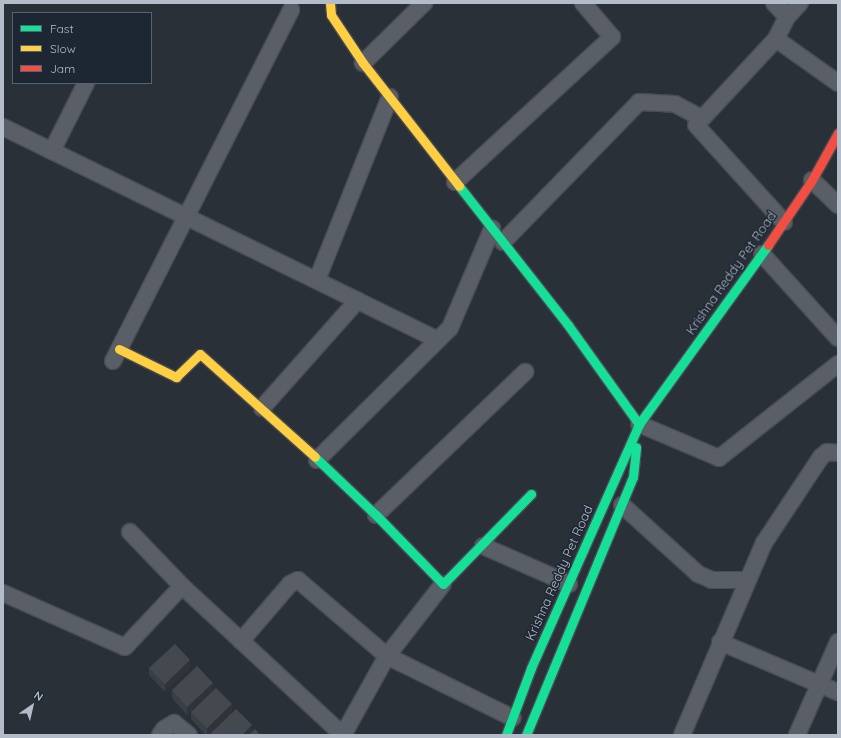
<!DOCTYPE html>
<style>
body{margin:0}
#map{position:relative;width:841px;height:738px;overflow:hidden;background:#2a3038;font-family:Quicksand,sans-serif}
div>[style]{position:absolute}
.roads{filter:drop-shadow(1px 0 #484c53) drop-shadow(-1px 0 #484c53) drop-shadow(0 1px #484c53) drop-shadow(0 -1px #484c53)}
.street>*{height:16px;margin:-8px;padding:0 8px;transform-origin:8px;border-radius:8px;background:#5a5e66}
.fast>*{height:9px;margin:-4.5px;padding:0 4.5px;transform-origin:4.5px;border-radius:4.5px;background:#16e098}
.slow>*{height:9px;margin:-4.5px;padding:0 4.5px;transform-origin:4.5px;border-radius:4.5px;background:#ffcf43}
.jam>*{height:9px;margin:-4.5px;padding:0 4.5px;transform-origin:4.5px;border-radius:4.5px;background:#f24e42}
.wall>*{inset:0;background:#3a3f45}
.shaded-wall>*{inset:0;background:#303338}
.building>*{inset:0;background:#444950}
span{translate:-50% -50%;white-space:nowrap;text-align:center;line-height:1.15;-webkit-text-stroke:3px #1d2633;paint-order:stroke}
.street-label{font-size:13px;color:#b4bcc9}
.frame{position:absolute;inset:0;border:4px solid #b4bcc9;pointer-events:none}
.legend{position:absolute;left:12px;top:12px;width:140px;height:72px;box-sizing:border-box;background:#1d2633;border:1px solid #59626f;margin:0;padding:5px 7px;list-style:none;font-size:12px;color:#b4bcc9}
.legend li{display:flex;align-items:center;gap:8px;height:20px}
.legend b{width:20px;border:1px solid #59626f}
.north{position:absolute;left:12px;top:686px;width:40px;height:40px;-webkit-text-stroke:3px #1d2633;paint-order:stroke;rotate:34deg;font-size:11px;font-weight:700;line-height:16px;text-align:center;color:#b4bcc9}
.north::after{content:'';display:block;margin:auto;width:14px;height:18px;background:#b4bcc9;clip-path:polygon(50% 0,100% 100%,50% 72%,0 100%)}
</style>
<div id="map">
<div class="roads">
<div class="street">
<i style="left:774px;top:3px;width:19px;rotate:47deg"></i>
<i style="left:787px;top:17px;width:25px;rotate:117deg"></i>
<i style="left:776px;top:39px;width:76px;rotate:35.4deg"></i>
<i style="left:787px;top:17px;width:19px;rotate:-47deg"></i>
<i style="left:776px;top:39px;width:117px;rotate:132.9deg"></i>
<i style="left:696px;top:125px;width:131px;rotate:47.8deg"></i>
<i style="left:363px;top:63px;width:86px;rotate:-44.5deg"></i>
<i style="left:3px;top:127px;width:484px;rotate:26.1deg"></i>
<i style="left:52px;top:151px;width:76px;rotate:-63.4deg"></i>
<i style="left:812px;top:180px;width:36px;rotate:44deg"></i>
<i style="left:455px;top:182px;width:214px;rotate:-42.7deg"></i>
<i style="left:612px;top:37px;width:45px;rotate:-130.5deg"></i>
<i style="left:503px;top:242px;width:195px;rotate:-45.8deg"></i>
<i style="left:639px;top:102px;width:36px;rotate:3deg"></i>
<i style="left:675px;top:104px;width:30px;rotate:28deg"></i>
<i style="left:762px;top:254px;width:113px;rotate:47.9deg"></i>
<i style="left:317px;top:280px;width:197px;rotate:-68.3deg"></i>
<i style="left:113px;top:361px;width:394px;rotate:-63.1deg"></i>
<i style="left:262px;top:408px;width:144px;rotate:-48.4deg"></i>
<i style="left:639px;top:424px;width:87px;rotate:23deg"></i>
<i style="left:719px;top:458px;width:152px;rotate:-38.3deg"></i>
<i style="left:317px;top:460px;width:187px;rotate:-44.8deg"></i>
<i style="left:450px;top:328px;width:108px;rotate:-67deg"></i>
<i style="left:622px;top:505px;width:103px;rotate:42.2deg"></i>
<i style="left:698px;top:574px;width:15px;rotate:23deg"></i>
<i style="left:712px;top:580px;width:35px"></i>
<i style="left:376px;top:515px;width:207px;rotate:-43.8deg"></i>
<i style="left:130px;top:532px;width:75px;rotate:46.1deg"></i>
<i style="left:182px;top:586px;width:219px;rotate:42.8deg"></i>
<i style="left:483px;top:546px;width:94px;rotate:23.8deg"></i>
<i style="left:3px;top:593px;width:133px;rotate:23.9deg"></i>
<i style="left:125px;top:647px;width:83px;rotate:-46.9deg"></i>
<i style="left:241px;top:641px;width:75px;rotate:-49.3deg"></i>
<i style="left:290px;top:584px;width:9px;rotate:-27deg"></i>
<i style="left:298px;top:580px;width:117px;rotate:40.5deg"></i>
<i style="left:387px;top:656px;width:91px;rotate:-52.1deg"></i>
<i style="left:720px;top:642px;width:128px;rotate:23deg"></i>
<i style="left:160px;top:735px;width:7px;rotate:-56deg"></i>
<i style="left:164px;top:729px;width:12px;rotate:-31deg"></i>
<i style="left:174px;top:723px;width:19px;rotate:39deg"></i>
<i style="left:343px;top:735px;width:90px;rotate:-60.9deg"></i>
<i style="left:387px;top:656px;width:140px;rotate:26.2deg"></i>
<i style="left:682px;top:735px;width:209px;rotate:-66.9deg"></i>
<i style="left:764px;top:543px;width:103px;rotate:-56.5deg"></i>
<i style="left:821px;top:457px;width:8px;rotate:-40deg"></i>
<i style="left:827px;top:452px;width:11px;rotate:5deg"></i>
<i style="left:797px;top:735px;width:102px;rotate:-66.2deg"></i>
</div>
<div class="fast">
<i style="left:459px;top:186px;width:177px;rotate:51.9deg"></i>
<i style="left:568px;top:325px;width:122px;rotate:54.4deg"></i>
<i style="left:315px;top:457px;width:84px;rotate:43.6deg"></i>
<i style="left:376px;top:515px;width:96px;rotate:45.8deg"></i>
<i style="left:443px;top:584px;width:126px;rotate:-45.6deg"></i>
<i style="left:506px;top:735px;width:72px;rotate:-69.5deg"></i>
<i style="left:531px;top:668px;width:267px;rotate:-66.1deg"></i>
<i style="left:639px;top:424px;width:221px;rotate:-54.2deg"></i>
<i style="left:526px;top:735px;width:279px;rotate:-67.5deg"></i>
<i style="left:633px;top:477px;width:30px;rotate:-84deg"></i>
</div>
<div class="slow">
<i style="left:330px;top:3px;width:12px;rotate:85deg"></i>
<i style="left:331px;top:15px;width:58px;rotate:56.3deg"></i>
<i style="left:363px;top:63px;width:156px;rotate:52deg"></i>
<i style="left:119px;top:349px;width:64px;rotate:26.2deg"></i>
<i style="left:176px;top:377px;width:33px;rotate:-44deg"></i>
<i style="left:200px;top:354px;width:154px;rotate:41.8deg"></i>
</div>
<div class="jam">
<i style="left:768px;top:245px;width:78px;rotate:-55.9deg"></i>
<i style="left:812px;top:180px;width:54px;rotate:-61deg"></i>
</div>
</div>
<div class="wall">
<i style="clip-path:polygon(149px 668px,190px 668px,165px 692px,149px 675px)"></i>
<i style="clip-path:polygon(172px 690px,213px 691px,187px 715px,172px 698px)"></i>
<i style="clip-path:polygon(191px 712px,232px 712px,208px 735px,206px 735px,191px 719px)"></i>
</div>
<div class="shaded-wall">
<i style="clip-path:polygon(190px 660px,190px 668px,165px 692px,165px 684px)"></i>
<i style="clip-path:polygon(213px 683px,213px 691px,187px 715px,187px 707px)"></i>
<i style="clip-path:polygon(232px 704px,232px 712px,208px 735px,207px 735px,207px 728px)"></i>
<i style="clip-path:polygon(252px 725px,252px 733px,250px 735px,242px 735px)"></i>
</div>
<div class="building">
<i style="clip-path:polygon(175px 644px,190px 660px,165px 684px,149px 668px)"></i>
<i style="clip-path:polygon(197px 666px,213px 683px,187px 707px,172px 690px)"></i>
<i style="clip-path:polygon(216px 688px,232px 704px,207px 728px,191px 712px)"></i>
<i style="clip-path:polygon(236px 709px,252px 725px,242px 735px,213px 735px,211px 733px)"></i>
<i style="clip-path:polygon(255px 729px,260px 735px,249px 735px)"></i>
</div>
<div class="street-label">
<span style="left:731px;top:273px;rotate:-55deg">Krishna Reddy Pet Road</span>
<span style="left:559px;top:573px;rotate:-66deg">Krishna Reddy Pet Road</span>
</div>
<div class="frame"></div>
<ul class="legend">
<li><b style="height:5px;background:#16e098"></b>Fast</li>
<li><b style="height:5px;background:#ffcf43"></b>Slow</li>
<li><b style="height:5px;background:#f24e42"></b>Jam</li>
</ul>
<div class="north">N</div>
</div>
